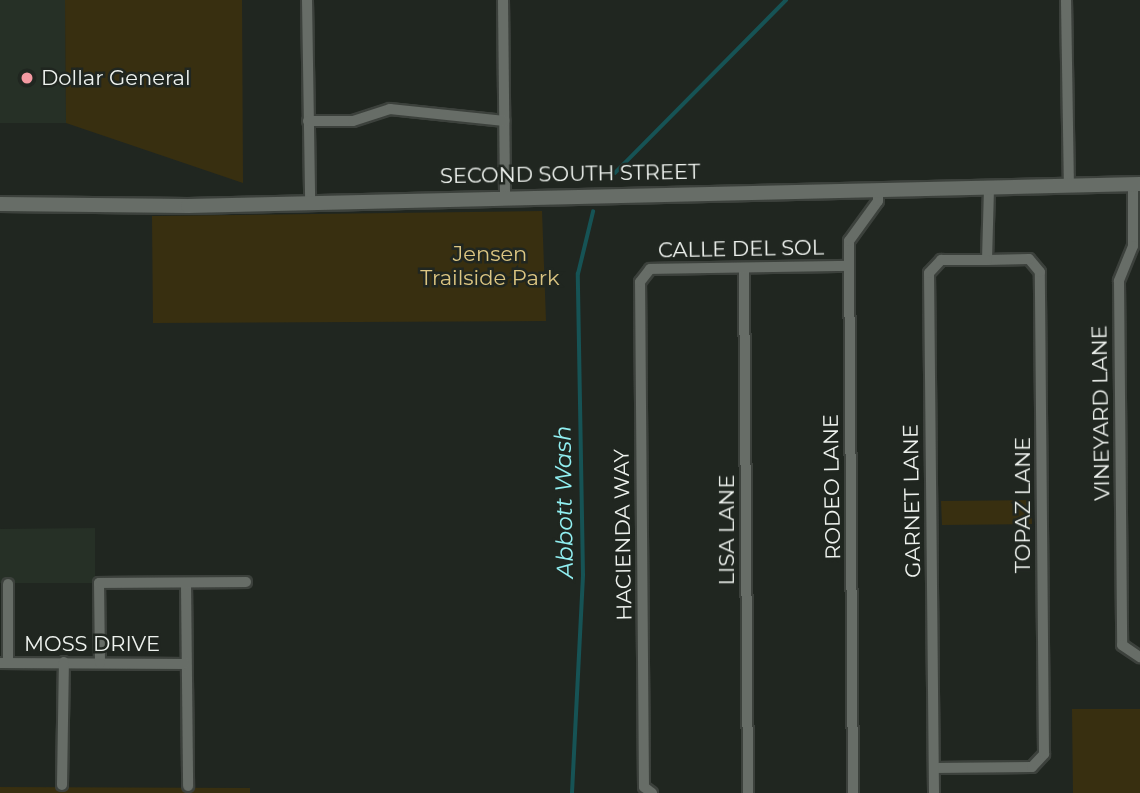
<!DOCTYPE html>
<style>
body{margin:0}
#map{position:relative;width:1140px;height:793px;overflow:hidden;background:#202620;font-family:Montserrat,sans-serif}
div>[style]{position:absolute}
.built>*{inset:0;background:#263026}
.green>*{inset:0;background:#382f10}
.stream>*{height:3.5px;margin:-1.75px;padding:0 1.75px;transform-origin:1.75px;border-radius:1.75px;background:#165355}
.roads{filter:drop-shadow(2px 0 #3c413c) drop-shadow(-2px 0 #3c413c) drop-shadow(0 2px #3c413c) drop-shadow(0 -2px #3c413c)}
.street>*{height:10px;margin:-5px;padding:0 5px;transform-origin:5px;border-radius:5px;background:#676d67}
.secondary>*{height:14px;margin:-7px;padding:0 7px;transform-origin:7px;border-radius:7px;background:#676d67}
.dots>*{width:19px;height:19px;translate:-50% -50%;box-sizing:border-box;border:4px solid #202620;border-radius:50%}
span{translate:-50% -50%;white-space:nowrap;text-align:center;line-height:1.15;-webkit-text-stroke:5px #202620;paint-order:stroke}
.poi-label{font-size:21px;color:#eef2ee}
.left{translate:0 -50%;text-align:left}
.street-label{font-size:21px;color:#eef2ee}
.park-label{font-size:21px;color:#dcc682}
.water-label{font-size:23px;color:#91f0f2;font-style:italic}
</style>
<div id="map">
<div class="built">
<i style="clip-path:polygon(0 0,65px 0,66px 123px,0 123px)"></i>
<i style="clip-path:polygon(95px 528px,95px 583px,0 583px,0 529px)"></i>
</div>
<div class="green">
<i style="clip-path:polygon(65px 0,242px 0,243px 183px,66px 123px)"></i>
<i style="clip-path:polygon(542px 211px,546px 321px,153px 323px,152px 216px)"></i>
<i style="clip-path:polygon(1031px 500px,1032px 524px,942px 525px,941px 501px)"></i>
<i style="clip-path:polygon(1072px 709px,1140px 709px,1140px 793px,1073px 793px)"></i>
<i style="clip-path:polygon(0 787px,250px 788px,250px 793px,0 793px)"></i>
</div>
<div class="stream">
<i style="left:615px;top:173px;width:243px;rotate:-45.3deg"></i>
<i style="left:572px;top:793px;width:218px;rotate:-87.1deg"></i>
<i style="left:583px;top:575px;width:301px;rotate:-91deg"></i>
<i style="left:578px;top:274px;width:64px;rotate:-76.4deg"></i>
</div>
<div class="roads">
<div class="street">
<i style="left:307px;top:0;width:199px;rotate:89.1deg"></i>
<i style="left:503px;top:0;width:197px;rotate:89.4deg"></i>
<i style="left:1066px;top:0;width:185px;rotate:89.1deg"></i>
<i style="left:308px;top:121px;width:45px"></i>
<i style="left:353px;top:121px;width:39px;rotate:-18deg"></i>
<i style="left:390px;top:109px;width:115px;rotate:6deg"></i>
<i style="left:1133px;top:184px;width:62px;rotate:90deg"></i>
<i style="left:1133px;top:246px;width:38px;rotate:112deg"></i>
<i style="left:1119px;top:281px;width:364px;rotate:89.5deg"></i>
<i style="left:1122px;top:645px;width:22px;rotate:34deg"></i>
<i style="left:744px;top:268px;width:525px;rotate:89.56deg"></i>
<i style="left:186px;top:583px;width:203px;rotate:89.4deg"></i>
<i style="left:8px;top:584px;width:79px;rotate:90deg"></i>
<i style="left:0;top:663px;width:184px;rotate:0.3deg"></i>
<i style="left:100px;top:663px;width:80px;rotate:-90.7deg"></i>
<i style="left:99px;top:583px;width:147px;rotate:-0.4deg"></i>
<i style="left:934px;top:768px;width:98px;rotate:-0.6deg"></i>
<i style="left:1032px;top:767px;width:18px;rotate:-47deg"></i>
<i style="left:1044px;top:754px;width:482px;rotate:-90.5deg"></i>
<i style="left:1040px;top:272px;width:17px;rotate:-130deg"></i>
<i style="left:1029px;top:259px;width:42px;rotate:178.6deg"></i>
<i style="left:987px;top:260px;width:73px;rotate:-88.4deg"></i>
<i style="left:62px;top:785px;width:123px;rotate:-89.1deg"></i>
<i style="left:652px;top:793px;width:10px;rotate:-143deg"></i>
<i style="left:644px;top:787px;width:505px;rotate:-90.45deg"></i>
<i style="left:640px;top:282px;width:16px;rotate:-52deg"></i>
<i style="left:650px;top:269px;width:199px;rotate:-0.9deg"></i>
<i style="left:853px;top:793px;width:552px;rotate:-90.42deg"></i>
<i style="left:849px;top:241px;width:49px;rotate:-54.1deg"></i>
<i style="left:878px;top:201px;width:12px;rotate:-90deg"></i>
<i style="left:934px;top:793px;width:520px;rotate:-90.55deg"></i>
<i style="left:929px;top:273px;width:18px;rotate:-47deg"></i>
<i style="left:941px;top:260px;width:46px"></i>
</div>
<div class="secondary">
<i style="left:0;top:204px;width:188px;rotate:0.6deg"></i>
<i style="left:188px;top:206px;width:952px;rotate:-1.32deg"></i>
</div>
</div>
<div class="dots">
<i style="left:27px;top:78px;background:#f49aa2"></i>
</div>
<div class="poi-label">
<span class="left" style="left:41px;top:78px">Dollar General</span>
</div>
<div class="street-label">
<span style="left:570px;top:174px;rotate:-1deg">SECOND SOUTH STREET</span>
<span style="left:741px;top:249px;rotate:-1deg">CALLE DEL SOL</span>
<span style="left:1101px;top:413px;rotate:-91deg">VINEYARD LANE</span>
<span style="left:832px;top:487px;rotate:-91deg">RODEO LANE</span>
<span style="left:912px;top:501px;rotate:-91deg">GARNET LANE</span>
<span style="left:1023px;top:505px;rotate:-90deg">TOPAZ LANE</span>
<span style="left:727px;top:530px;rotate:-90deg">LISA LANE</span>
<span style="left:623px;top:535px;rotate:-91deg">HACIENDA WAY</span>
<span style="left:92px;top:644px">MOSS DRIVE</span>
</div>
<div class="park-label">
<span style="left:490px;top:266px">Jensen<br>Trailside Park</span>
</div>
<div class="water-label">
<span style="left:564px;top:502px;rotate:-91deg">Abbott Wash</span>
</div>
</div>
